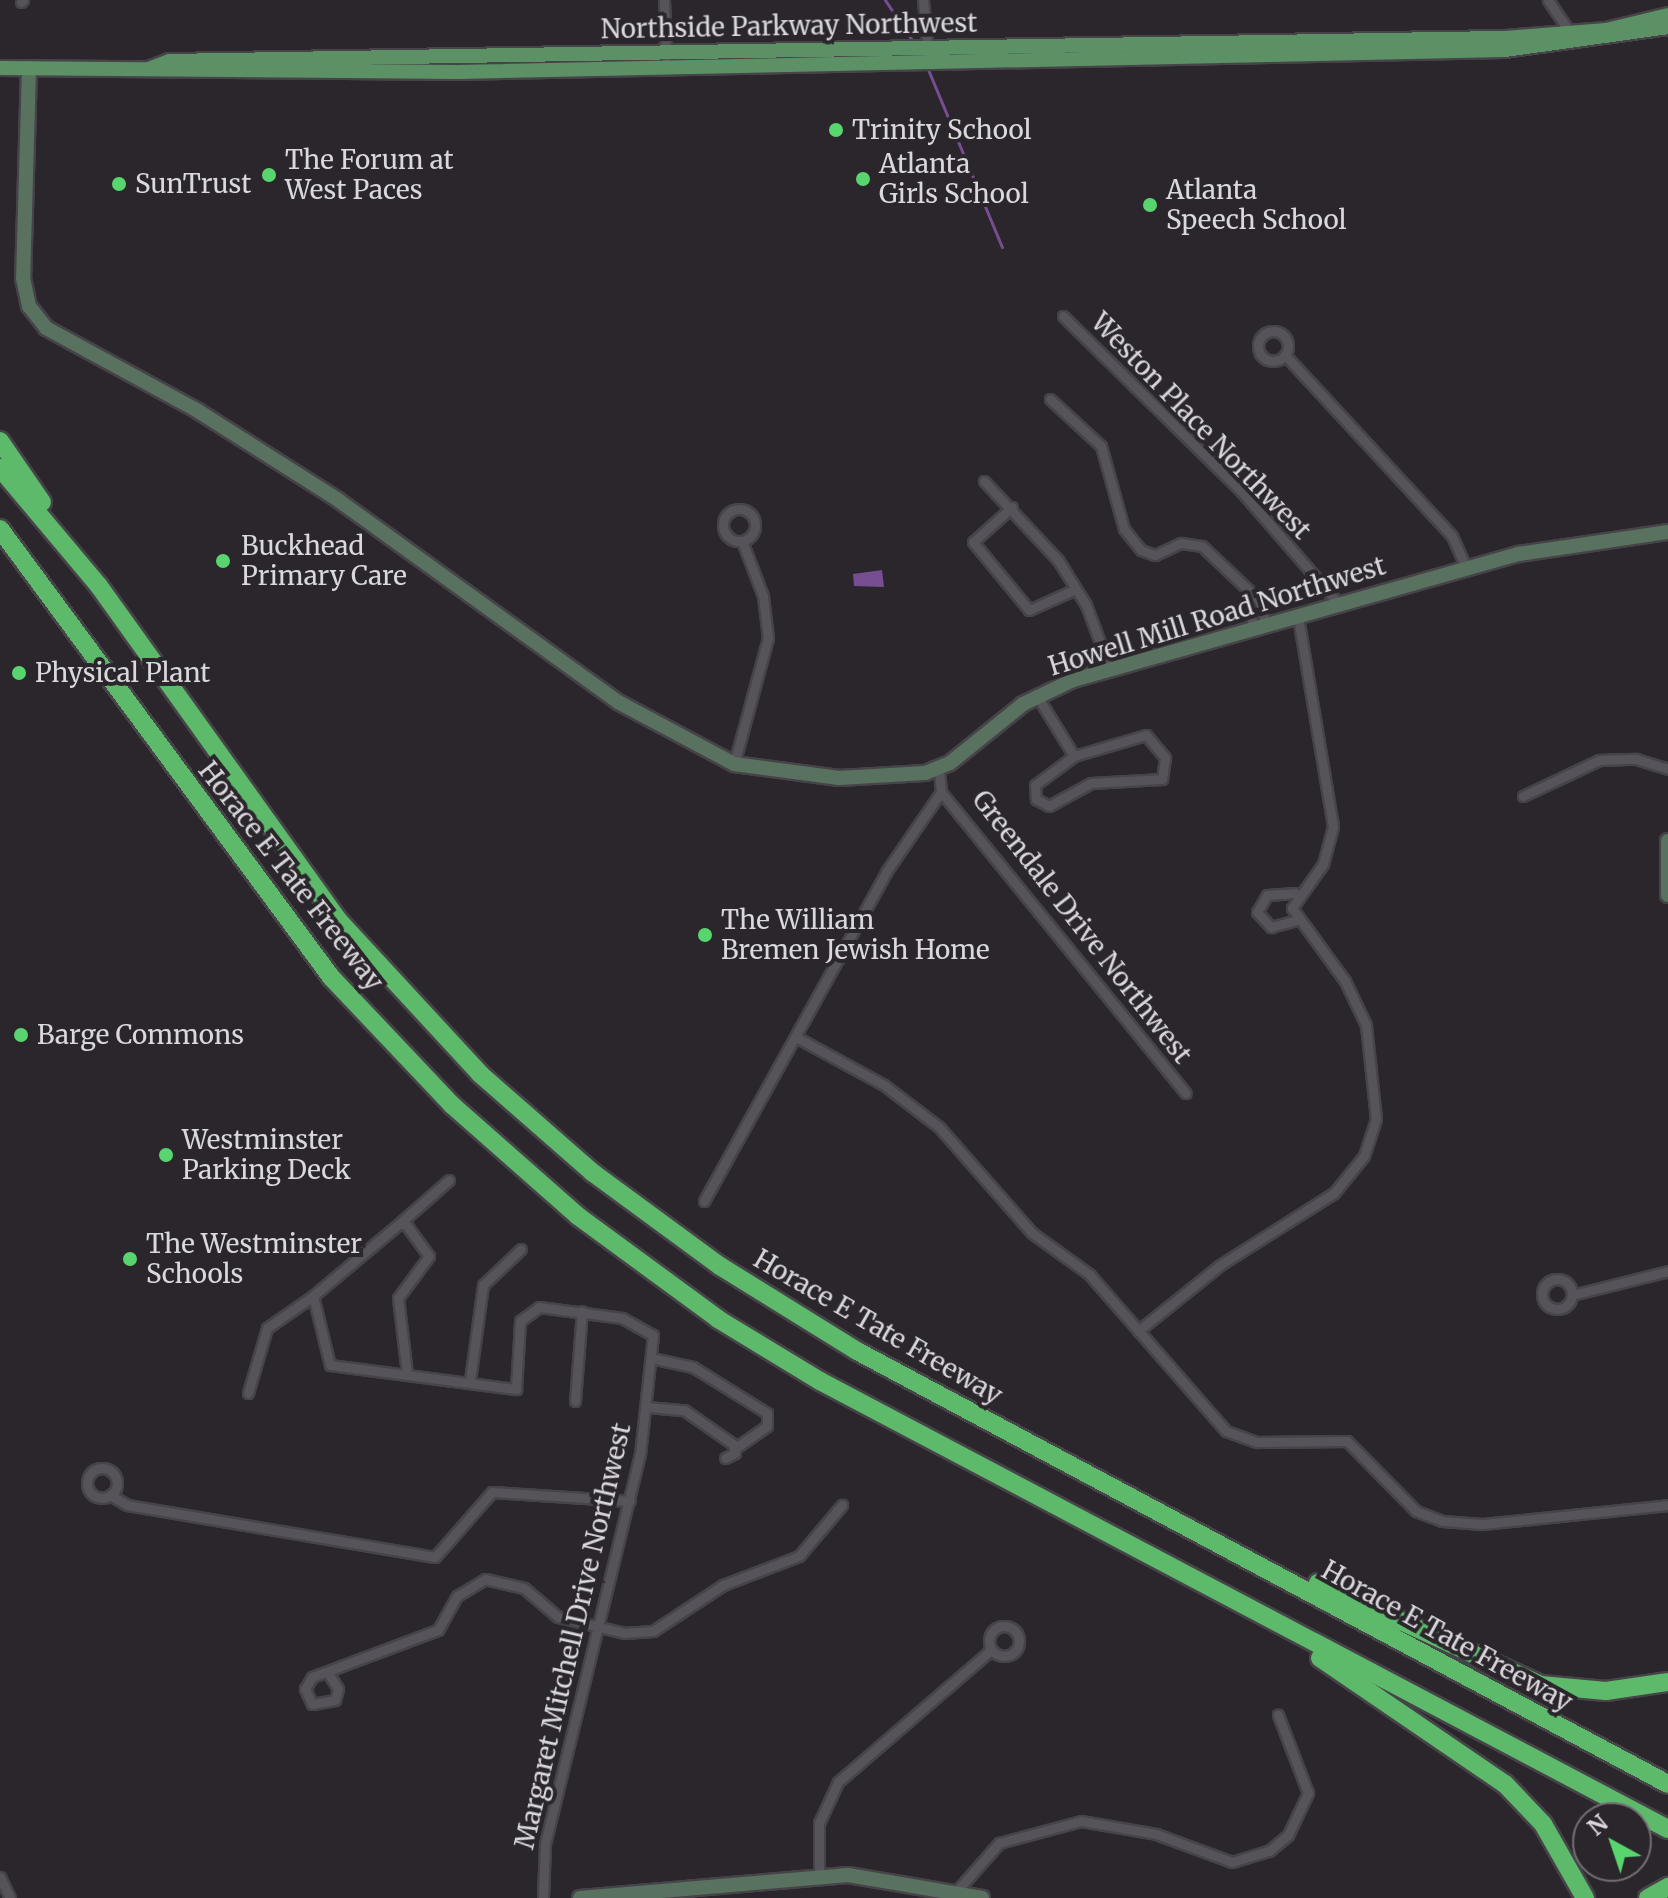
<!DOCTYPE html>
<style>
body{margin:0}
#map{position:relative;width:1668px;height:1898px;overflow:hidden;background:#2a262c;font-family:Merriweather,serif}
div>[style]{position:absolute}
.water>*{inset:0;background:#764e91}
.stream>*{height:3px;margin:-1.5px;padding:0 1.5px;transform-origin:1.5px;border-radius:1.5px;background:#764e91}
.roads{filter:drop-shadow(2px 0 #464349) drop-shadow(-2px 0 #464349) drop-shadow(0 2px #464349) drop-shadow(0 -2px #464349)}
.street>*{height:9px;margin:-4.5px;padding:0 4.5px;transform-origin:4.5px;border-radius:4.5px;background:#57535a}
.street>.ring{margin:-4.5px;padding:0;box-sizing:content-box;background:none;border:9px solid #57535a;border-radius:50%}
.secondary>*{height:14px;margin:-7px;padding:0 7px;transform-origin:7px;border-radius:7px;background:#59725f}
.primary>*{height:14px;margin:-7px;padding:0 7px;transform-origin:7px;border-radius:7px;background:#5b9164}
.highway>*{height:18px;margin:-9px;padding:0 9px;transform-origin:9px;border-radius:9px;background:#5eba6b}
.dots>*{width:22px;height:22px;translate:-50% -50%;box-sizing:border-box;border:4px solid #2a262c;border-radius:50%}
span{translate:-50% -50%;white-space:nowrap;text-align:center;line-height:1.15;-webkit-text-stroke:8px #2a262c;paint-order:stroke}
.street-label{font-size:26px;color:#dbd8dd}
.poi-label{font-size:26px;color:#dbd8dd}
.left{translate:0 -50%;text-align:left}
.north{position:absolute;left:1572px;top:1802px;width:80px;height:80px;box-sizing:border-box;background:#2a262c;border:2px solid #716d73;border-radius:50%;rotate:320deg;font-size:22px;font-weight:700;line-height:32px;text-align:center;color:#dbd8dd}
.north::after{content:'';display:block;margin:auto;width:28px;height:36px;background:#59d56f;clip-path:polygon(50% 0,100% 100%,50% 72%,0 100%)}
</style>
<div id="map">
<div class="water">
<i style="clip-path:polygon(882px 570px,884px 587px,854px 586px,853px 574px)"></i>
</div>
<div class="stream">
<i style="left:885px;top:0;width:52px;rotate:56deg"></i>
<i style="left:927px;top:67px;width:195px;rotate:67.4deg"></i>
</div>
<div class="roads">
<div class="street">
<i style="left:664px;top:0;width:57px;rotate:88deg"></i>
<i style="left:923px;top:0;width:52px;rotate:84.5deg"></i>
<i style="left:1548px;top:0;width:41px;rotate:55.9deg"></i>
<i style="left:21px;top:2px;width:3px;rotate:-45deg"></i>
<i style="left:1063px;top:316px;width:250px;rotate:44.5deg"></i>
<i style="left:1241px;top:491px;width:150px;rotate:49.1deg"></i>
<i class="ring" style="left:1258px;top:331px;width:21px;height:21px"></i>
<i style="left:1285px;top:355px;width:246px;rotate:47.3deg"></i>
<i style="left:1452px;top:536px;width:35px;rotate:66deg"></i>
<i style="left:1050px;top:399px;width:69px;rotate:42.7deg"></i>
<i style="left:1101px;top:446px;width:86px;rotate:74.5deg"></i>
<i style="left:1124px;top:529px;width:27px;rotate:51deg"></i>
<i style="left:1141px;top:550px;width:15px;rotate:20deg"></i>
<i style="left:1155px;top:555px;width:29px;rotate:-25deg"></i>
<i style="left:1181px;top:543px;width:21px;rotate:8deg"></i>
<i style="left:1202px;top:546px;width:79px;rotate:43.5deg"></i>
<i style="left:1259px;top:600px;width:27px;rotate:75deg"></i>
<i style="left:984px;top:481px;width:108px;rotate:46.9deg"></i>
<i style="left:1058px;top:560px;width:53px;rotate:58.1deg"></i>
<i style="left:1086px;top:605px;width:68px;rotate:69.4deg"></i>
<i style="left:1012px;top:507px;width:52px;rotate:138.1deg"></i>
<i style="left:973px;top:542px;width:88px;rotate:50.5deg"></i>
<i style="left:1029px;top:610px;width:51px;rotate:-24.1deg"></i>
<i class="ring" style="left:723px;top:509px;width:23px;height:23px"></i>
<i style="left:1248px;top:590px;width:40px;rotate:82.9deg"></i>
<i style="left:1037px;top:696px;width:70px;rotate:58.3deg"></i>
<i style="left:1146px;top:735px;width:30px;rotate:50deg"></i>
<i style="left:1165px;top:758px;width:21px;rotate:98deg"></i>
<i style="left:1162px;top:779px;width:71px;rotate:176.8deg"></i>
<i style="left:1091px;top:783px;width:48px;rotate:151.3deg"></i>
<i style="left:1049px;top:806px;width:15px;rotate:-152deg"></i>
<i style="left:1036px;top:799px;width:14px;rotate:-94deg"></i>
<i style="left:1035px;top:785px;width:49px;rotate:-36.6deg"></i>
<i style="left:1074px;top:756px;width:75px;rotate:-16.3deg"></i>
<i style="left:734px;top:764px;width:131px;rotate:-74.9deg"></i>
<i style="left:768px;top:638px;width:42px;rotate:-96.8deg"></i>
<i style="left:763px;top:596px;width:59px;rotate:-110.9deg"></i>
<i style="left:941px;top:792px;width:388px;rotate:50.9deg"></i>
<i style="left:1523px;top:796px;width:84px;rotate:-25.3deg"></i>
<i style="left:1599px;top:760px;width:37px;rotate:-2deg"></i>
<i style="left:1636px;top:759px;width:34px;rotate:17deg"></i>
<i style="left:1295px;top:893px;width:28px;rotate:176deg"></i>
<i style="left:1267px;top:895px;width:20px;rotate:120deg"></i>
<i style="left:1257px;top:912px;width:21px;rotate:47deg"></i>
<i style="left:1271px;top:927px;width:27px;rotate:-15deg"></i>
<i style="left:796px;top:1037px;width:100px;rotate:28.6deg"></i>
<i style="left:884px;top:1085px;width:69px;rotate:37.4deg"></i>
<i style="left:939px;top:1127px;width:141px;rotate:48.7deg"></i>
<i style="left:1032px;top:1233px;width:70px;rotate:35.7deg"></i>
<i style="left:1089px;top:1274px;width:208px;rotate:48.9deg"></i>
<i style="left:1226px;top:1431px;width:33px;rotate:20deg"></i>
<i style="left:1257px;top:1442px;width:90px;rotate:-0.6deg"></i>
<i style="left:1347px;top:1441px;width:98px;rotate:45.4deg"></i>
<i style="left:1416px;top:1511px;width:28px;rotate:21deg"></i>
<i style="left:1442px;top:1521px;width:40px;rotate:4.3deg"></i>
<i style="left:1482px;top:1524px;width:187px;rotate:-5.8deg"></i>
<i style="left:704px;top:1201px;width:376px;rotate:-61deg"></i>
<i style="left:886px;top:872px;width:97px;rotate:-55.5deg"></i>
<i style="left:941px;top:792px;width:23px;rotate:-95deg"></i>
<i style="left:400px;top:1223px;width:65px;rotate:-41.3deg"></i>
<i class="ring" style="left:1542px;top:1279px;width:21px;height:21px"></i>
<i style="left:1572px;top:1295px;width:99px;rotate:-14deg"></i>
<i style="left:313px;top:1296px;width:114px;rotate:-40deg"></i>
<i style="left:400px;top:1223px;width:8px;rotate:23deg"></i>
<i style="left:407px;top:1226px;width:37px;rotate:54deg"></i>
<i style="left:429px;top:1256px;width:52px;rotate:126.4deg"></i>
<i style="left:398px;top:1298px;width:76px;rotate:83.2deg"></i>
<i style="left:1138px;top:1331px;width:105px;rotate:-38.8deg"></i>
<i style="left:1220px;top:1265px;width:135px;rotate:-32.3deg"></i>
<i style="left:1334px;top:1193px;width:48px;rotate:-51deg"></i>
<i style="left:1364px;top:1156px;width:39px;rotate:-72deg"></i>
<i style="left:1376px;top:1119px;width:95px;rotate:-96.1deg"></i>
<i style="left:1366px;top:1025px;width:49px;rotate:-115.5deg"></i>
<i style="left:1345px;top:981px;width:90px;rotate:-126deg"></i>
<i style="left:1292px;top:908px;width:54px;rotate:-54.8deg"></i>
<i style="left:1323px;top:864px;width:39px;rotate:-75deg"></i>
<i style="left:1333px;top:826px;width:213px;rotate:-99.5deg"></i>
<i style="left:651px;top:1358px;width:43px;rotate:12.1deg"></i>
<i style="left:693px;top:1367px;width:87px;rotate:31.9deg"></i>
<i style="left:767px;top:1413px;width:13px;rotate:90deg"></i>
<i style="left:767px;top:1426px;width:38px;rotate:145deg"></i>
<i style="left:470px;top:1380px;width:96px;rotate:-82.2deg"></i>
<i style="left:483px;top:1285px;width:52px;rotate:-43.5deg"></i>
<i style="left:248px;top:1393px;width:68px;rotate:-73.7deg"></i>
<i style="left:267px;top:1328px;width:56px;rotate:-34.8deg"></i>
<i style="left:313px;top:1296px;width:71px;rotate:76.2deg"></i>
<i style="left:330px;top:1365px;width:188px;rotate:7.4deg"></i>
<i style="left:516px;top:1389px;width:68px;rotate:-86.6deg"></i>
<i style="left:520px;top:1321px;width:24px;rotate:-36deg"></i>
<i style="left:539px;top:1307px;width:84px;rotate:7.5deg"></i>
<i style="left:622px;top:1318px;width:35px;rotate:29deg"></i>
<i style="left:653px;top:1335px;width:120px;rotate:96.2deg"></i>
<i style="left:640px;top:1454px;width:402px;rotate:103.7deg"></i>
<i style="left:545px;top:1845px;width:53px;rotate:92.2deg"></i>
<i style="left:575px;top:1401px;width:90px;rotate:-85.6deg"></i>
<i style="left:647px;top:1407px;width:37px;rotate:5deg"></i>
<i style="left:684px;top:1410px;width:60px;rotate:34.8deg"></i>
<i style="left:733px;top:1444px;width:9px;rotate:77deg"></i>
<i style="left:735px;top:1453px;width:11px;rotate:153deg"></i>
<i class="ring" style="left:87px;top:1468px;width:21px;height:21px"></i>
<i style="left:110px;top:1495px;width:20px;rotate:30deg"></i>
<i style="left:127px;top:1505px;width:312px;rotate:9.6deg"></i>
<i style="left:435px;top:1557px;width:86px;rotate:-48.8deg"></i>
<i style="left:492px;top:1492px;width:138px;rotate:3.7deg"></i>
<i class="ring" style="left:989px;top:1626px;width:21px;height:21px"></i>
<i style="left:330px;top:1676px;width:15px;rotate:58deg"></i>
<i style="left:338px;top:1689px;width:11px;rotate:105deg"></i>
<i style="left:335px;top:1700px;width:23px;rotate:170deg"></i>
<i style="left:312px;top:1704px;width:17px;rotate:-115deg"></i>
<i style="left:305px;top:1689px;width:14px;rotate:-60deg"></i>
<i style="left:312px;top:1677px;width:134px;rotate:-20.5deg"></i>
<i style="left:438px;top:1630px;width:39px;rotate:-61deg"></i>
<i style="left:457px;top:1596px;width:33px;rotate:-31deg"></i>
<i style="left:485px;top:1579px;width:40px;rotate:13deg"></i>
<i style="left:524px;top:1588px;width:45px;rotate:40.5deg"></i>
<i style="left:558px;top:1617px;width:68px;rotate:13.6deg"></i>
<i style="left:624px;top:1633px;width:29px;rotate:-4deg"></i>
<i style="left:653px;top:1631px;width:84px;rotate:-33.3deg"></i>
<i style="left:723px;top:1585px;width:81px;rotate:-20.9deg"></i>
<i style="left:799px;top:1556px;width:67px;rotate:-49.9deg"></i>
<i style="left:819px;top:1875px;width:52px;rotate:-90deg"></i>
<i style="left:819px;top:1823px;width:45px;rotate:-65.1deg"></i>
<i style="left:838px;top:1782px;width:202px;rotate:-40.8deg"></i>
<i style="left:0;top:1877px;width:23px;rotate:65deg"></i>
<i style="left:955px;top:1893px;width:67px;rotate:-48.7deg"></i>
<i style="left:999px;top:1843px;width:85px;rotate:-15deg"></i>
<i style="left:1081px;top:1821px;width:76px;rotate:9.8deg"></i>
<i style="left:1156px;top:1834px;width:81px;rotate:20.2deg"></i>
<i style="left:1232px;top:1862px;width:39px;rotate:-17deg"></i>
<i style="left:1269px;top:1851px;width:25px;rotate:-40deg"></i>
<i style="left:1288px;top:1835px;width:47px;rotate:-64.5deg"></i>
<i style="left:1308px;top:1793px;width:84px;rotate:-111deg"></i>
</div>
<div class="secondary">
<i style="left:29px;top:68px;width:210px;rotate:91.6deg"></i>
<i style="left:23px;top:278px;width:29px;rotate:78deg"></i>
<i style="left:29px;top:306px;width:28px;rotate:52deg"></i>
<i style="left:46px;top:328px;width:173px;rotate:28.6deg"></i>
<i style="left:198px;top:411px;width:166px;rotate:32.4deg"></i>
<i style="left:338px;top:500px;width:345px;rotate:35.8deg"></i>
<i style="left:618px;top:702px;width:132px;rotate:28.1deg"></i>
<i style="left:734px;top:764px;width:106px;rotate:7.6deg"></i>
<i style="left:839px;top:778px;width:86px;rotate:-3.3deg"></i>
<i style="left:925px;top:773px;width:27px;rotate:-22deg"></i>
<i style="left:950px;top:763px;width:94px;rotate:-38.9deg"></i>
<i style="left:1023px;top:704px;width:55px;rotate:-25.6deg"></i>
<i style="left:1073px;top:680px;width:463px;rotate:-15.8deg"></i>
<i style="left:1519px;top:554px;width:151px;rotate:-8.4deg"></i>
<i style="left:1668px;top:841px;width:54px;rotate:90deg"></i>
<i style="left:580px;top:1898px;width:269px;rotate:-4.9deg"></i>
<i style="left:848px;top:1875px;width:136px;rotate:9.7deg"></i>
</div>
<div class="primary">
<i style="left:0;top:68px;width:458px;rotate:0.5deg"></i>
<i style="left:458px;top:72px;width:1047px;rotate:-1.2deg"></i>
<i style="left:1505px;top:50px;width:165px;rotate:-8deg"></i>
<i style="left:151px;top:68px;width:19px;rotate:-21deg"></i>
<i style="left:169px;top:61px;width:1336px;rotate:-0.99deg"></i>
<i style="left:1505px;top:38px;width:101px;rotate:-4.5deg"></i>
<i style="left:1606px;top:30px;width:64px;rotate:-13.6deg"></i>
</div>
<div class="highway">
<i style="left:0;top:441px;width:74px;rotate:55.5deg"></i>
<i style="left:0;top:468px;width:154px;rotate:50deg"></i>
<i style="left:99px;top:586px;width:412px;rotate:54.4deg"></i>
<i style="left:339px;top:921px;width:208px;rotate:47.3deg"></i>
<i style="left:480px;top:1074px;width:149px;rotate:41.2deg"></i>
<i style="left:592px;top:1172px;width:159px;rotate:36.3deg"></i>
<i style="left:720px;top:1266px;width:161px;rotate:31.8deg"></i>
<i style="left:857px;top:1351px;width:919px;rotate:28.1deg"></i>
<i style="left:0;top:529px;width:557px;rotate:53.54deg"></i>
<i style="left:331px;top:977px;width:176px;rotate:46.6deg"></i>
<i style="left:452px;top:1105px;width:168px;rotate:41.4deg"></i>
<i style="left:578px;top:1216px;width:174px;rotate:36.3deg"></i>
<i style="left:718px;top:1319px;width:119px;rotate:31.3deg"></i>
<i style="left:820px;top:1381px;width:959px;rotate:27.85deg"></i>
<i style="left:1318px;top:1583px;width:245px;rotate:24.6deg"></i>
<i style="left:1541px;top:1685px;width:65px;rotate:5.3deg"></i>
<i style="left:1606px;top:1691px;width:63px;rotate:-8.3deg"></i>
<i style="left:1320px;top:1658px;width:224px;rotate:34.3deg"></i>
<i style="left:1505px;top:1784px;width:55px;rotate:46.5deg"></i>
<i style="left:1543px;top:1824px;width:85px;rotate:60.4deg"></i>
<i style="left:1648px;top:1898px;width:23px;rotate:-29deg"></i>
</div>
</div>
<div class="dots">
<i style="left:836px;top:130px;background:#59d56f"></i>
<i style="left:269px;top:175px;background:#59d56f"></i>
<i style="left:863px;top:179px;background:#59d56f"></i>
<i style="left:119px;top:184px;background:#59d56f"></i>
<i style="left:1150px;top:205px;background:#59d56f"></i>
<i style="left:223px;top:561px;background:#59d56f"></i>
<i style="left:19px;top:673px;background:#59d56f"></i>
<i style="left:705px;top:935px;background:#59d56f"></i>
<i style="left:21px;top:1035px;background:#59d56f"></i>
<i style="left:166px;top:1155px;background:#59d56f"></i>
<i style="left:130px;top:1259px;background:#59d56f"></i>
</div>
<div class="street-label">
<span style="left:789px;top:26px;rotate:-1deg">Northside Parkway Northwest</span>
<span style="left:1201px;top:426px;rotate:46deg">Weston Place Northwest</span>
<span style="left:1217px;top:616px;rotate:-17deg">Howell Mill Road Northwest</span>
<span style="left:291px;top:876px;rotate:52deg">Horace E Tate Freeway</span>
<span style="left:1082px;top:927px;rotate:52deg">Greendale Drive Northwest</span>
<span style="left:878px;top:1327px;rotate:30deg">Horace E Tate Freeway</span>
<span style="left:573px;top:1636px;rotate:-77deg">Margaret Mitchell Drive Northwest</span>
<span style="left:1447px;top:1636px;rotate:29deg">Horace E Tate Freeway</span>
</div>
<div class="poi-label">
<span class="left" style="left:852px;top:130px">Trinity School</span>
<span class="left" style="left:285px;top:175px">The Forum at<br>West Paces</span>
<span class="left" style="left:879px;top:179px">Atlanta<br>Girls School</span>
<span class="left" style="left:135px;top:184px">SunTrust</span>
<span class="left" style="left:1166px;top:205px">Atlanta<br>Speech School</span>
<span class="left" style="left:241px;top:561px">Buckhead<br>Primary Care</span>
<span class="left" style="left:35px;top:673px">Physical Plant</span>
<span class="left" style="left:721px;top:935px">The William<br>Bremen Jewish Home</span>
<span class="left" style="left:37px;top:1035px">Barge Commons</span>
<span class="left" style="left:182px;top:1155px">Westminster<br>Parking Deck</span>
<span class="left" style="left:146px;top:1259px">The Westminster<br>Schools</span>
</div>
<div class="north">N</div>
</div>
